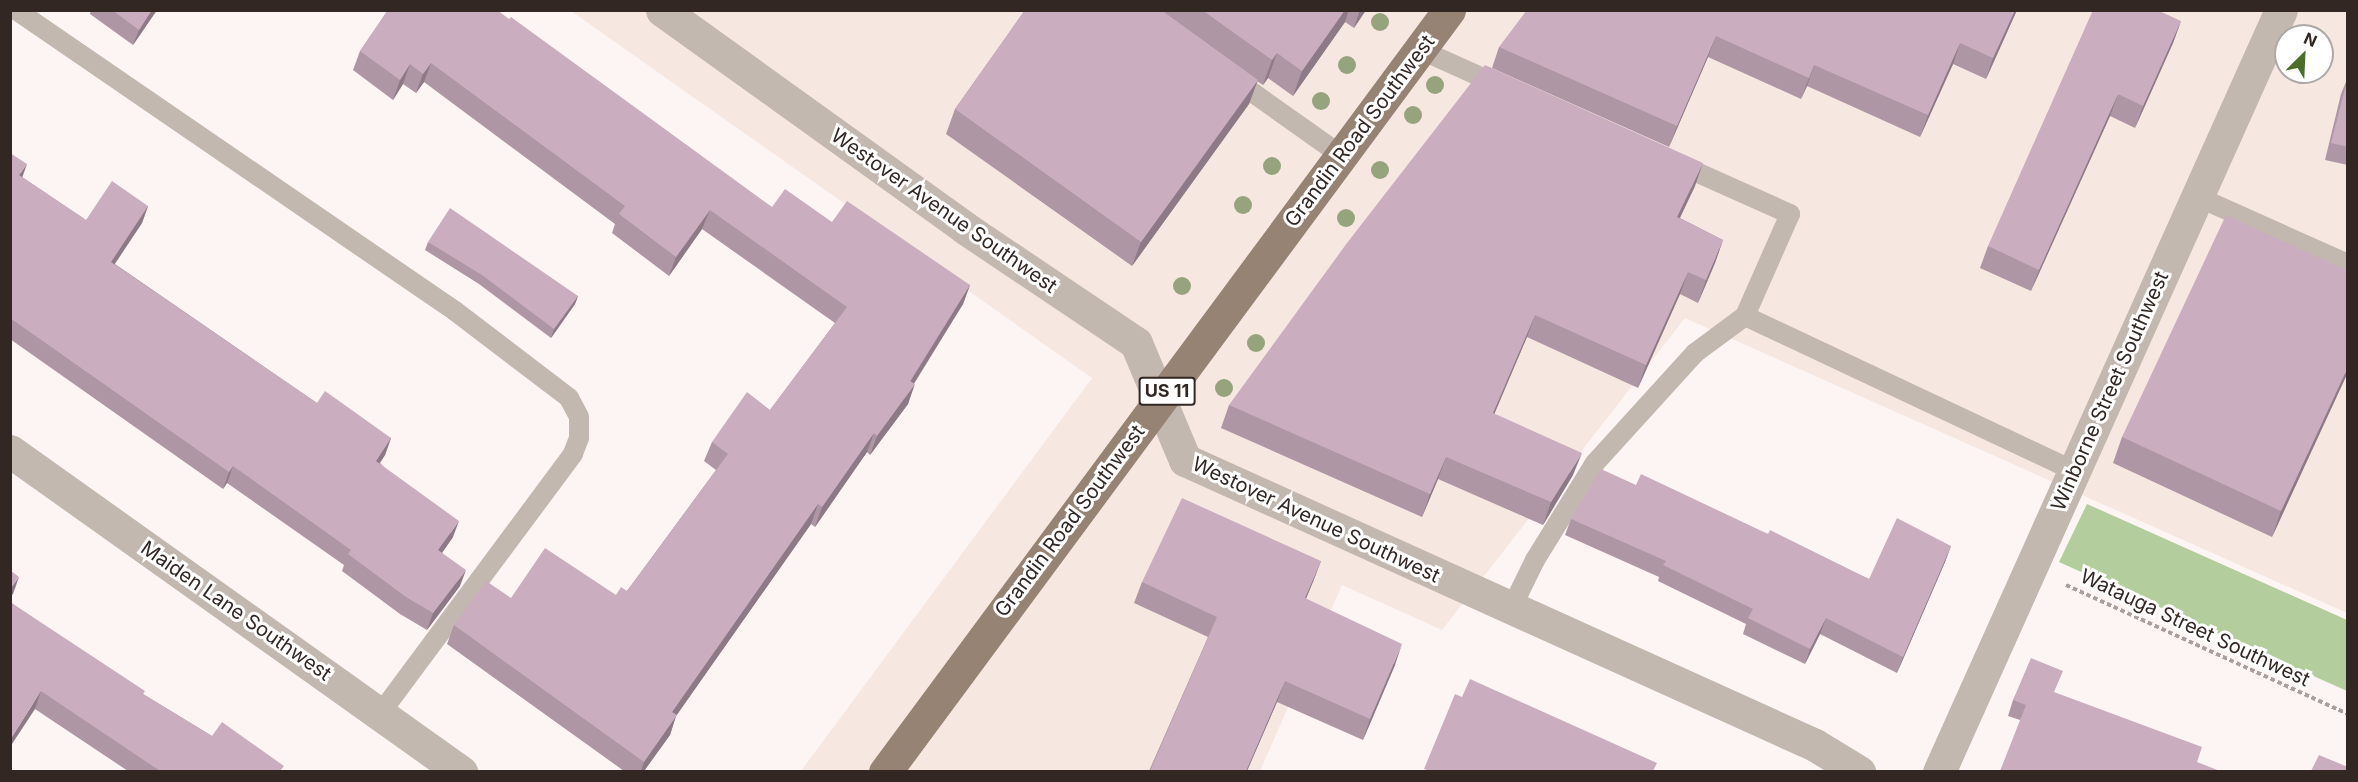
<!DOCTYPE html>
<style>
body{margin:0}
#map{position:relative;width:2358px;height:782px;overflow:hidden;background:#fcf5f3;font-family:Inter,sans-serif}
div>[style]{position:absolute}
.built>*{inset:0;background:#f7e7e1}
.forest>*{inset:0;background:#b4cd9c}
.path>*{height:4px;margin-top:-2px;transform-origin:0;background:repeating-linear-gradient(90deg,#a9a09d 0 4.5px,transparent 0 7.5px)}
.service>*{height:20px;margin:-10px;padding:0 10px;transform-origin:10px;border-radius:10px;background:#c3b8af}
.minor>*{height:33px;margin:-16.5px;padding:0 16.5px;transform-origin:16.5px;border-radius:16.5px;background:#c3b8af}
.primary>*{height:33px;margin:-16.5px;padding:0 16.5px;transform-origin:16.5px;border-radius:16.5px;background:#978374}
.trees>*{width:18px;height:18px;margin:-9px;border-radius:50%;background:#96a47d}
.wall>*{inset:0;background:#ae96a4}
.shaded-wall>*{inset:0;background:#8d7a86}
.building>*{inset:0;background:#caaebf}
span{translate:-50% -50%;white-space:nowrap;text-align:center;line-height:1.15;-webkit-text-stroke:6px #fff;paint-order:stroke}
.shield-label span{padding:2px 4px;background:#fff;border:2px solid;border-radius:4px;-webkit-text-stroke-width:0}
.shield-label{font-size:18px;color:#332723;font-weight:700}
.street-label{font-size:20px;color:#332723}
.frame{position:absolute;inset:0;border:12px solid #332723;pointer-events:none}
.north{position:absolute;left:2274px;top:24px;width:60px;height:60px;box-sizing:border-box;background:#fff;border:2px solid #ada9a7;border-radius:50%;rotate:24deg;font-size:16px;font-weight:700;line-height:24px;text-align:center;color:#332723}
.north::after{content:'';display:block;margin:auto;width:21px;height:27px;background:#4b702a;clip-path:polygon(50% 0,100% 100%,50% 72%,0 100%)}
</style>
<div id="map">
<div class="built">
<i style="clip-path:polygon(evenodd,571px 11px,2347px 11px,2347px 613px,1685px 318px,1442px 630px,1342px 585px,1260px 771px,801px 771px,1092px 378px,571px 11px,2286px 36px,2322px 36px,2322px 72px,2286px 72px,2286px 36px)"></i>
</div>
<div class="forest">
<i style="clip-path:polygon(2087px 504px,2347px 620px,2347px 691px,2059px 562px)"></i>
</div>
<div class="path">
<i style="left:2066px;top:585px;width:310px;rotate:24.6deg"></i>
</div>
<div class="service">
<i style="left:16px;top:10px;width:532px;rotate:34.44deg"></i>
<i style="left:455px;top:311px;width:143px;rotate:37.3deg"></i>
<i style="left:569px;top:398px;width:21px;rotate:62deg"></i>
<i style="left:579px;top:417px;width:21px;rotate:90deg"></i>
<i style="left:579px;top:438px;width:17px;rotate:111deg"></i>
<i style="left:573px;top:454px;width:324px;rotate:126.6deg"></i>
<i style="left:1421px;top:50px;width:88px;rotate:24.2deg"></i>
<i style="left:1232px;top:78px;width:135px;rotate:35.3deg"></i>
<i style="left:1676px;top:163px;width:125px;rotate:24.1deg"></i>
<i style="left:1790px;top:214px;width:111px;rotate:113.8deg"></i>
<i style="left:2198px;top:197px;width:164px;rotate:24.1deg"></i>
<i style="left:1511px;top:609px;width:55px;rotate:-63.9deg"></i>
<i style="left:1535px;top:560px;width:114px;rotate:-58.3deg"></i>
<i style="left:1595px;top:463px;width:149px;rotate:-47.7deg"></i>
<i style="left:1695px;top:353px;width:62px;rotate:-36.5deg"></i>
<i style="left:1745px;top:316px;width:364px;rotate:25.2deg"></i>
</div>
<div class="minor">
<i style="left:662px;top:10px;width:373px;rotate:35.7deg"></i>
<i style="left:965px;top:228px;width:206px;rotate:33.9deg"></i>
<i style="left:1136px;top:343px;width:127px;rotate:67.3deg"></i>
<i style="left:1185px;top:460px;width:691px;rotate:24.34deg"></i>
<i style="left:1815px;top:745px;width:52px;rotate:31.5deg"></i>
<i style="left:10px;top:451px;width:554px;rotate:35.44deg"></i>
<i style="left:1939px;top:772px;width:835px;rotate:-65.83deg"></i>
</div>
<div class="primary">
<i style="left:885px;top:772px;width:948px;rotate:-53.49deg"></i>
</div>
<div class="trees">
<i style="left:1380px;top:22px"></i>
<i style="left:1347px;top:65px"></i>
<i style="left:1435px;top:85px"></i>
<i style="left:1321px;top:101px"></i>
<i style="left:1413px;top:115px"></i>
<i style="left:1272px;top:166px"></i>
<i style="left:1380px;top:170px"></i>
<i style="left:1243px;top:205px"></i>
<i style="left:1346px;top:218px"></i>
<i style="left:1182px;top:286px"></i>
<i style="left:1256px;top:343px"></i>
<i style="left:1224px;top:388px"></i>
</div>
<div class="wall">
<i style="clip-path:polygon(91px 10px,157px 10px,133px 45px,90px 14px)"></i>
<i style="clip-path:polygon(388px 10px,772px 207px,832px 222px,970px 285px,963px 304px,914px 384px,908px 404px,870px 455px,867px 452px,815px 527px,811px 524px,676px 716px,670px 735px,644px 771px,624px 771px,447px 644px,454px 625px,511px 598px,616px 595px,627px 591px,716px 470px,704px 461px,712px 442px,770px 410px,835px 323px,702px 229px,669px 276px,612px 233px,615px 224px,424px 82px,416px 93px,403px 84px,393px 100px,353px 70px,360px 51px)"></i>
<i style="clip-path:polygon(1025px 10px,1366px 10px,1354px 28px,1345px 22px,1293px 96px,1268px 78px,1263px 85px,1257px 81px,1249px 104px,1132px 266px,946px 134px,955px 109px)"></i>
<i style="clip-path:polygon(2017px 10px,1986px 79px,1953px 64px,1920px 137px,1807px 86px,1801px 99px,1708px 57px,1669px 147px,1492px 68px,1499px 47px)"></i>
<i style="clip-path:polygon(2181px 21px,2173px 43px,2135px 128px,2110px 116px,2031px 291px,1980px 268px,1988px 246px)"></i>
<i style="clip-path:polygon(2348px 77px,2348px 165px,2325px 160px,2341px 94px)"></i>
<i style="clip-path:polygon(10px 153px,22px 177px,86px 220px,148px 206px,142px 223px,115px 264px,317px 403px,391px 438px,385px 455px,380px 463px,453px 537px,442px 553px,460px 586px,427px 630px,400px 614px,342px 571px,344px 565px,227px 483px,223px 489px,10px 339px)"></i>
<i style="clip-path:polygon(1695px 186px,1680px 218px,1723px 240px,1715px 263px,1698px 303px,1680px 294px,1638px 388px,1527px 337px,1494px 414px,1573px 475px,1543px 525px,1438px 479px,1422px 517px,1221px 428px,1229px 405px)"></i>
<i style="clip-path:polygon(428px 242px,578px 296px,575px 304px,551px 338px,479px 284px,425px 250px)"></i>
<i style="clip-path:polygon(2348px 372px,2272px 537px,2113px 463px,2122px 437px)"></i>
<i style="clip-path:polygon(1636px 485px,1768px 534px,1869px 579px,1951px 546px,1945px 562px,1897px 673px,1820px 634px,1805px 664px,1743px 634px,1746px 624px,1658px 581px,1659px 577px,1565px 535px,1571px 519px)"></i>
<i style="clip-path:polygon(1321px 561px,1306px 599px,1395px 665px,1363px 740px,1277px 702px,1247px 771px,1149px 771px,1208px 637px,1134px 603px,1142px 582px)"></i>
<i style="clip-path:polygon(10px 602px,143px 694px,212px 736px,281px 771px,128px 771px,35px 709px)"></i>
<i style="clip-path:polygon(2063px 671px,2020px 720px,2008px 716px,2013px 700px)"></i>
</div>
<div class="shaded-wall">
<i style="clip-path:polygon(152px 10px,157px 10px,133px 45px,139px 30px)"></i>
<i style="clip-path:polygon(1345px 10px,1349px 10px,1345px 22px,1293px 96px,1302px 71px)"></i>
<i style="clip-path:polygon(1360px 10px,1366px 10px,1354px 28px)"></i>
<i style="clip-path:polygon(2015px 10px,2017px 10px,1986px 79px,1993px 58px)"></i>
<i style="clip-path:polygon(2181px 21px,2173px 43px,2135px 128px,2143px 106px)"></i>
<i style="clip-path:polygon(1716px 36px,1708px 57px,1669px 147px,1677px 126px)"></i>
<i style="clip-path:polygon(1960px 43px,1953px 64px,1920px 137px,1928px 115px)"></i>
<i style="clip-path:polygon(1277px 53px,1268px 78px,1263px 85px,1272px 60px)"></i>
<i style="clip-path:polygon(431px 63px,424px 82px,416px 93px,423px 74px)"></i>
<i style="clip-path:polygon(410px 64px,403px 84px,393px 100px,400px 80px)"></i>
<i style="clip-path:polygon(1814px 65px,1807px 86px,1801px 99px,1809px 78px)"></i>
<i style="clip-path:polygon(1258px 80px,1249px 104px,1132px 266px,1141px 242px)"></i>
<i style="clip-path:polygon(2118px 94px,2110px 116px,2031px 291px,2039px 270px)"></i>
<i style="clip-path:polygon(1703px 163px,1695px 186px,1669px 240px,1677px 217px)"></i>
<i style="clip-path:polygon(27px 164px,21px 181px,19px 175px)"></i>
<i style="clip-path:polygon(148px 206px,142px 223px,105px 278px,111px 262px)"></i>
<i style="clip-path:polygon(710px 210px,702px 229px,669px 276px,676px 257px)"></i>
<i style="clip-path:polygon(1723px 240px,1715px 263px,1698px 303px,1706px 280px)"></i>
<i style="clip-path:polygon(1688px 272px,1680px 294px,1638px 388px,1646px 365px)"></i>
<i style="clip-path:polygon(970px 285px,963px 304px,904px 399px,915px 384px,908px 404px,870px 455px,877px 436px)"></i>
<i style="clip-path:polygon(578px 296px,575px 304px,551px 338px,554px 329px)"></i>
<i style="clip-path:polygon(1535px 315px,1527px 337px,1485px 436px,1493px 413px)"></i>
<i style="clip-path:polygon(2348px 367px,2348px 372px,2272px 537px,2281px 511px)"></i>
<i style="clip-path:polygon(874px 433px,867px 452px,815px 527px,822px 507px)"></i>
<i style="clip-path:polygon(391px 438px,385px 455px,370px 477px,376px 461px)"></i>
<i style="clip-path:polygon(1582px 453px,1573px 475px,1543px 525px,1551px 502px)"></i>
<i style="clip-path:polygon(1446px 457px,1438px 479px,1422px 517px,1430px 494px)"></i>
<i style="clip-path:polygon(233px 466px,227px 483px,223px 489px,229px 472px)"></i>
<i style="clip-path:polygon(818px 504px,811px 524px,676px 716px,670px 735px,644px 771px,641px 771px,644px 762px,672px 712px)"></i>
<i style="clip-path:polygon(459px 521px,453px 537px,432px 567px,438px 550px)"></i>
<i style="clip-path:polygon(1951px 546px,1945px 562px,1897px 673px,1903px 657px)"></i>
<i style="clip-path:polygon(1321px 561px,1313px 582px,1297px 619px,1305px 598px)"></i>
<i style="clip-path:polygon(466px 570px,460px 586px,427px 630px,433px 613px)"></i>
<i style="clip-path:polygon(19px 577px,13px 594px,10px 597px,10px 589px)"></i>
<i style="clip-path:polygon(1826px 618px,1820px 634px,1805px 664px,1810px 649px)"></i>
<i style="clip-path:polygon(1402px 644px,1395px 665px,1363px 740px,1370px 719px)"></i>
<i style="clip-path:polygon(1285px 681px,1277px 702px,1247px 771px,1246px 771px)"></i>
<i style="clip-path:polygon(41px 691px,35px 709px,10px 747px,10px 740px)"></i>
</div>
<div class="building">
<i style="clip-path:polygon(112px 10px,152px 10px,139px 30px)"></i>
<i style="clip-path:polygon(388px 10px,497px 10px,509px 19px,511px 17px,772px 207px,785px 189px,832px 222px,847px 201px,970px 285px,910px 381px,915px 384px,877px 436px,874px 433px,822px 507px,818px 504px,672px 712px,677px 715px,644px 762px,454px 625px,486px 581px,511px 598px,545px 548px,616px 595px,621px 587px,627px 591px,728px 454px,712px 442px,747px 392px,770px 410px,847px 307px,710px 210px,676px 257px,619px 214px,625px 206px,431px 63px,423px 74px,410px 64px,400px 80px,360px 51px)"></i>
<i style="clip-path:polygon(1025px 10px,1161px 10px,1258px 80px,1141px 242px,955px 109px)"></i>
<i style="clip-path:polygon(1202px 10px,1345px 10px,1302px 71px,1277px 53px,1272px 60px)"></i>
<i style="clip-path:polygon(1527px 10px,2015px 10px,1993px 58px,1960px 43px,1928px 115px,1814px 65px,1809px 78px,1716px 36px,1677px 126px,1499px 47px)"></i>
<i style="clip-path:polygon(2093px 10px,2157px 10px,2181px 21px,2143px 106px,2118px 94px,2039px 270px,1988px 246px)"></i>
<i style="clip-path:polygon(1485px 65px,1703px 163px,1677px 217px,1723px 240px,1706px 280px,1688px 272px,1646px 365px,1535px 315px,1493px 413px,1582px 453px,1551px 502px,1446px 457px,1430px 494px,1229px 405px,1347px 243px)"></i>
<i style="clip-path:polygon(2348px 77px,2348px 147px,2331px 143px)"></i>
<i style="clip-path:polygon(10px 153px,27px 164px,19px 175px,86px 220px,112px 181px,148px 206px,111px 262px,317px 403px,325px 391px,391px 438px,376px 461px,459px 521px,438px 550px,466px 570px,433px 613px,406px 597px,348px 554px,351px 550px,233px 466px,229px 472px,10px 318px)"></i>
<i style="clip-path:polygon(450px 208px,578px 296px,554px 329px,482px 275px,428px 242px)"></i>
<i style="clip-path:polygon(2226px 215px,2348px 271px,2348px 367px,2281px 511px,2122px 437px)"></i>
<i style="clip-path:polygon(1601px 469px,1636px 485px,1641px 474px,1768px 534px,1770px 530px,1869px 579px,1897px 518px,1951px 546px,1903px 657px,1826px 618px,1810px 649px,1748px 618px,1753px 609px,1663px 565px,1666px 561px,1571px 519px)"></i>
<i style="clip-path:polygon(1182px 498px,1321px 561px,1305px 598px,1402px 644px,1370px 719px,1285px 681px,1246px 771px,1150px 771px,1217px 617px,1142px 582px)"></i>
<i style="clip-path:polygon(10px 570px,19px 577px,10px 589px)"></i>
<i style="clip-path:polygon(10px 602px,145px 691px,143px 694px,212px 736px,222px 722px,284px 766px,280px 771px,160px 771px,41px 691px,10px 740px)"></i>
<i style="clip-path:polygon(2031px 658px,2063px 671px,2054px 692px,2202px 747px,2197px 762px,2220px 771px,2000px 771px,2026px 705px,2013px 700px)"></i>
<i style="clip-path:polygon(1470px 679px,1657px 763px,1653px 771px,1430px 771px,1424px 769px,1455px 694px,1462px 697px)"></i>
<i style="clip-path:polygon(2319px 755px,2348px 767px,2348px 771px,2311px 771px)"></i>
</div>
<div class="shield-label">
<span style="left:1167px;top:391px">US 11</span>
</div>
<div class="street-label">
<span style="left:1360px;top:131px;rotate:-53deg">Grandin Road Southwest</span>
<span style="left:944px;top:211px;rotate:35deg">Westover Avenue Southwest</span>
<span style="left:2110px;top:391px;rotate:-66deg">Winborne Street Southwest</span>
<span style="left:1316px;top:520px;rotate:25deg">Westover Avenue Southwest</span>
<span style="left:1070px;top:521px;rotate:-53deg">Grandin Road Southwest</span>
<span style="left:236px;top:611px;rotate:35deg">Maiden Lane Southwest</span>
<span style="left:2195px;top:628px;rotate:25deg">Watauga Street Southwest</span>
</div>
<div class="frame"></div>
<div class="north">N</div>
</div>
